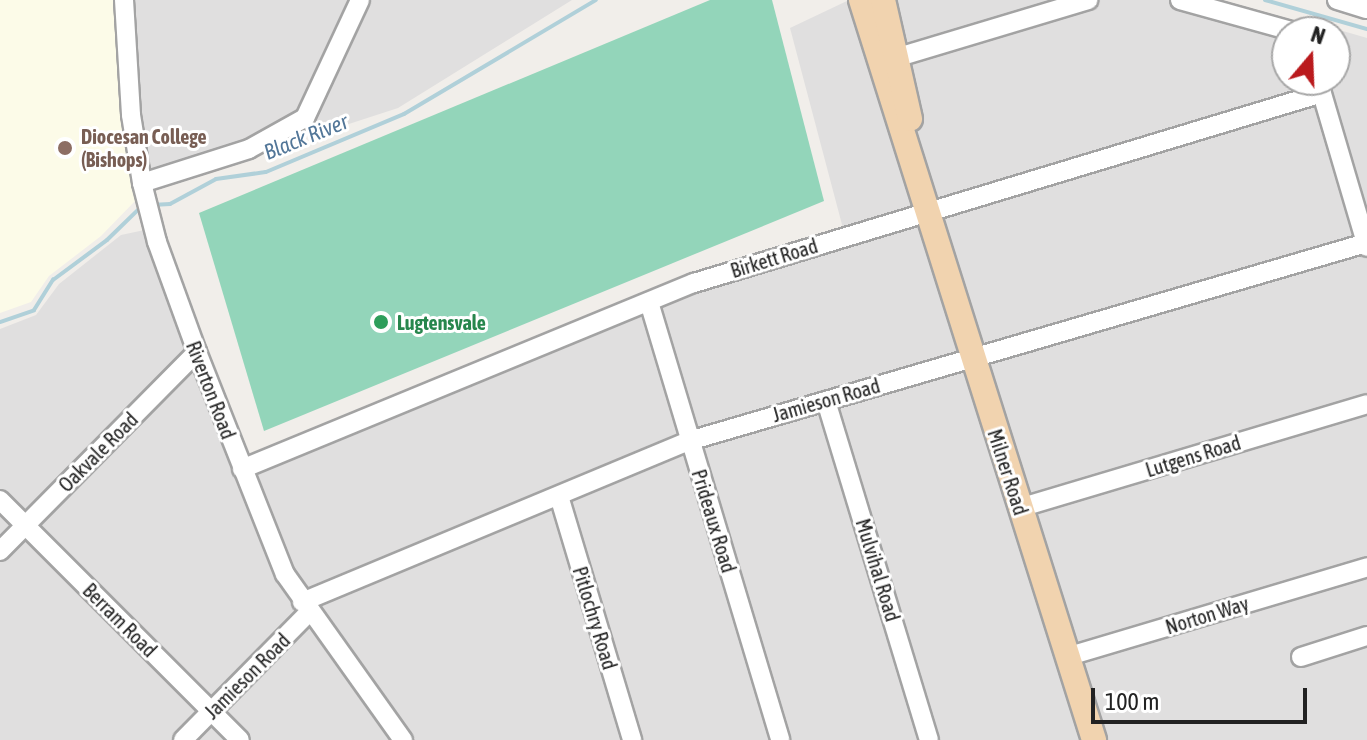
<!DOCTYPE html>
<style>
body{margin:0}
#map{position:relative;width:1367px;height:740px;overflow:hidden;background:#f1eeea;font-family:"Asap Condensed",sans-serif}
div>[style]{position:absolute}
.residential>*{inset:0;background:#e0dfdf}
.education>*{inset:0;background:#fcfbe8}
.pitch>*{inset:0;background:#93d5ba}
.stream>*{height:4px;margin:-2px;padding:0 2px;transform-origin:2px;border-radius:2px;background:#b0d0d9}
.roads{filter:drop-shadow(2px 0 #a3a3a3) drop-shadow(-2px 0 #a3a3a3) drop-shadow(0 2px #a3a3a3) drop-shadow(0 -2px #a3a3a3)}
.minor>*{height:18px;margin:-9px;padding:0 9px;transform-origin:9px;border-radius:9px;background:#fff}
.major>*{height:24px;margin:-12px;padding:0 12px;transform-origin:12px;border-radius:12px;background:#f1d3af}
.dots>*{width:22px;height:22px;translate:-50% -50%;box-sizing:border-box;border:4px solid #fff;border-radius:50%}
span{translate:-50% -50%;white-space:nowrap;text-align:center;line-height:1.15;-webkit-text-stroke:6px #fff;paint-order:stroke}
.education-label{font-size:20px;color:#785e54;font-weight:700}
.left{translate:0 -50%;text-align:left}
.street-label{font-size:20px;color:#222}
.leisure-label{font-size:20px;color:#27864d;font-weight:700}
.water-label{font-size:22px;color:#527698;font-style:italic}
.north{position:absolute;left:1271px;top:16px;width:80px;height:80px;box-sizing:border-box;background:#fff;border:2px solid #a7a7a7;border-radius:50%;rotate:19deg;font-size:22px;font-weight:700;line-height:32px;text-align:center;color:#222}
.north::after{content:'';display:block;margin:auto;width:28px;height:36px;background:#ba1a1d;clip-path:polygon(50% 0,100% 100%,50% 72%,0 100%)}
.scale{position:absolute;left:1091px;top:688px;width:216px;height:36px;box-sizing:border-box;border:4px solid #222;border-top:0;padding-left:10px;font-size:24px;line-height:28px;white-space:nowrap;color:#222;-webkit-text-stroke:6px #fff;paint-order:stroke}
</style>
<div id="map">
<div class="residential">
<i style="clip-path:polygon(124px 0,572px 0,398px 108px,312px 136px,294px 127px,142px 183px)"></i>
<i style="clip-path:polygon(849px 0,1180px 0,1287px 32px,1287px 80px,1335px 80px,1335px 32px,1304px 32px,1319px 24px,1367px 38px,1367px 740px,0 740px,0 329px,36px 315px,59px 284px,121px 235px,154px 228px,241px 468px,649px 302px,845px 236px,790px 28px)"></i>
</div>
<div class="education">
<i style="clip-path:polygon(0 0,122px 0,136px 200px,101px 236px,49px 276px,31px 302px,0 313px)"></i>
</div>
<div class="pitch">
<i style="clip-path:polygon(710px 0,772px 0,824px 201px,264px 431px,199px 213px)"></i>
</div>
<div class="stream">
<i style="left:1265px;top:0;width:106px;rotate:15.9deg"></i>
<i style="left:152px;top:205px;width:18px;rotate:-3deg"></i>
<i style="left:170px;top:204px;width:52px;rotate:-28.5deg"></i>
<i style="left:216px;top:179px;width:50px;rotate:-8deg"></i>
<i style="left:266px;top:172px;width:150px;rotate:-22.8deg"></i>
<i style="left:404px;top:114px;width:223px;rotate:-30.7deg"></i>
<i style="left:0;top:322px;width:36px;rotate:-19deg"></i>
<i style="left:34px;top:310px;width:36px;rotate:-58deg"></i>
<i style="left:53px;top:280px;width:67px;rotate:-36.5deg"></i>
<i style="left:107px;top:240px;width:50px;rotate:-44.2deg"></i>
</div>
<div class="roads">
<div class="minor">
<i style="left:124px;top:0;width:115px;rotate:86.5deg"></i>
<i style="left:131px;top:115px;width:69px;rotate:80.8deg"></i>
<i style="left:142px;top:183px;width:61px;rotate:75.7deg"></i>
<i style="left:157px;top:242px;width:117px;rotate:70deg"></i>
<i style="left:197px;top:352px;width:239px;rotate:68.4deg"></i>
<i style="left:285px;top:574px;width:204px;rotate:54.6deg"></i>
<i style="left:1180px;top:0;width:119px;rotate:15.5deg"></i>
<i style="left:1337px;top:0;width:31px;rotate:17deg"></i>
<i style="left:895px;top:58px;width:202px;rotate:-16.7deg"></i>
<i style="left:1318px;top:80px;width:174px;rotate:73.6deg"></i>
<i style="left:142px;top:183px;width:112px;rotate:-17.6deg"></i>
<i style="left:249px;top:149px;width:64px;rotate:-29deg"></i>
<i style="left:305px;top:118px;width:130px;rotate:-65deg"></i>
<i style="left:649px;top:302px;width:457px;rotate:73.3deg"></i>
<i style="left:826px;top:401px;width:354px;rotate:73.1deg"></i>
<i style="left:242px;top:469px;width:489px;rotate:-22.4deg"></i>
<i style="left:694px;top:283px;width:656px;rotate:-16.83deg"></i>
<i style="left:559px;top:496px;width:255px;rotate:73.3deg"></i>
<i style="left:0;top:500px;width:339px;rotate:45deg"></i>
<i style="left:1019px;top:508px;width:363px;rotate:-16.6deg"></i>
<i style="left:0;top:551px;width:280px;rotate:-45.3deg"></i>
<i style="left:302px;top:602px;width:419px;rotate:-22.6deg"></i>
<i style="left:689px;top:441px;width:705px;rotate:-16.3deg"></i>
<i style="left:1066px;top:657px;width:314px;rotate:-16.6deg"></i>
<i style="left:1301px;top:657px;width:69px;rotate:-17.7deg"></i>
<i style="left:183px;top:740px;width:181px;rotate:-45.4deg"></i>
</div>
<div class="major">
<i style="left:861px;top:0;width:776px;rotate:72.52deg"></i>
<i style="left:883px;top:0;width:122px;rotate:77.2deg"></i>
</div>
</div>
<div class="dots">
<i style="left:65px;top:148px;background:#8d6e63"></i>
<i style="left:381px;top:322px;background:#2e9e5b"></i>
</div>
<div class="education-label">
<span class="left" style="left:81px;top:148px">Diocesan College<br>(Bishops)</span>
</div>
<div class="street-label">
<span style="left:774px;top:258px;rotate:-17deg">Birkett Road</span>
<span style="left:211px;top:390px;rotate:69deg">Riverton Road</span>
<span style="left:826px;top:400px;rotate:-16deg">Jamieson Road</span>
<span style="left:98px;top:452px;rotate:-45deg">Oakvale Road</span>
<span style="left:1193px;top:456px;rotate:-17deg">Lutgens Road</span>
<span style="left:1008px;top:472px;rotate:72deg">Milner Road</span>
<span style="left:714px;top:521px;rotate:73deg">Prideaux Road</span>
<span style="left:878px;top:570px;rotate:73deg">Mulvihal Road</span>
<span style="left:1207px;top:615px;rotate:-17deg">Norton Way</span>
<span style="left:595px;top:618px;rotate:73deg">Pitlochry Road</span>
<span style="left:120px;top:620px;rotate:45deg">Berram Road</span>
<span style="left:247px;top:676px;rotate:-45deg">Jamieson Road</span>
</div>
<div class="leisure-label">
<span class="left" style="left:397px;top:322px">Lugtensvale</span>
</div>
<div class="water-label">
<span style="left:306px;top:137px;rotate:-22deg">Black River</span>
</div>
<div class="north">N</div>
<div class="scale">100 m</div>
</div>
